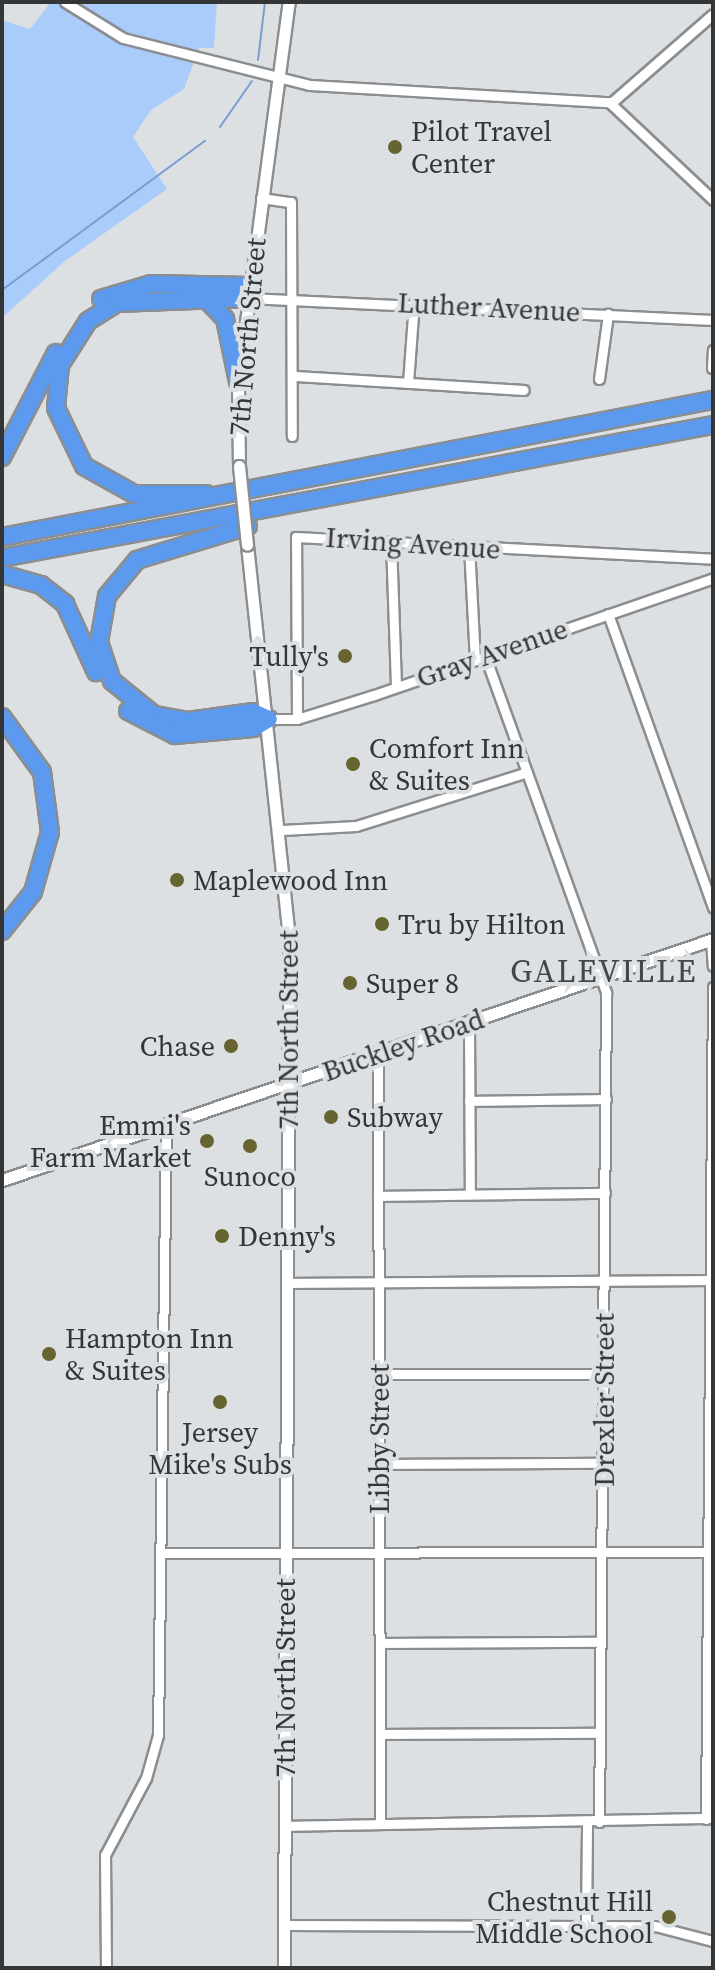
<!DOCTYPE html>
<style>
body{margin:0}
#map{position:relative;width:715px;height:1970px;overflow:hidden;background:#dde0e3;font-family:"Source Serif 4",serif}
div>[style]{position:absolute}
.green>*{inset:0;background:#aaccfa}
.stream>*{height:2px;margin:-1px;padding:0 1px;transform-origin:1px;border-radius:1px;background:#789dd0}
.roads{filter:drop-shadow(2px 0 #8b8e91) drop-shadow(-2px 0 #8b8e91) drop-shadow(0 2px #8b8e91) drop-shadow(0 -2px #8b8e91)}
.minor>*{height:9px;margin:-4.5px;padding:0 4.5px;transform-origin:4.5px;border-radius:4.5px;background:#fff}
.tertiary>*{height:11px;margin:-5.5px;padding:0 5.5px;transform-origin:5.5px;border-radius:5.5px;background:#fff}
.motorway>*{height:16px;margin:-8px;padding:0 8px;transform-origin:8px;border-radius:8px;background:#5b9aee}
.bridges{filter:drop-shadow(2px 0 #8b8e91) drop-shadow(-2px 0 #8b8e91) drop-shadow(0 2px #8b8e91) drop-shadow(0 -2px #8b8e91)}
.tertiary-bridge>*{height:11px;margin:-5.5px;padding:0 5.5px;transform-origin:5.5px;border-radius:5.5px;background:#fff}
.dots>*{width:22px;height:22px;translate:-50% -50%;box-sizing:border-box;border:4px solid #dde0e3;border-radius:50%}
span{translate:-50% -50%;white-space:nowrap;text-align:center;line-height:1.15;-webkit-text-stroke:8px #dde0e3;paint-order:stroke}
.poi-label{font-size:28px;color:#343537}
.left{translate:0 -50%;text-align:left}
.right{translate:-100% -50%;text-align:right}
.street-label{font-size:28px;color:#343537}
.quarter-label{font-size:32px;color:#444649;letter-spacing:2px}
.frame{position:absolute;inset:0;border:4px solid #343537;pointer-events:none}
</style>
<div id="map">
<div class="green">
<i style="clip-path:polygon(51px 2px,217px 2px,214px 48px,199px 48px,184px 89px,151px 110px,133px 137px,167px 189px,65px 261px,2px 318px,2px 20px,30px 29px)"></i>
</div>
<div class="stream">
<i style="left:258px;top:60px;width:58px;rotate:-83.1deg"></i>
<i style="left:220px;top:127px;width:56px;rotate:-55.2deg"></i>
<i style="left:2px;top:290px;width:252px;rotate:-36.3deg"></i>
</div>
<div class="roads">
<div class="minor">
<i style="left:65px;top:2px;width:68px;rotate:31.8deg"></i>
<i style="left:123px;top:38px;width:193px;rotate:14.1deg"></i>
<i style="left:310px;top:85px;width:299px;rotate:3.3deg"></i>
<i style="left:609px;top:102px;width:143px;rotate:43.3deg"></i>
<i style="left:611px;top:103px;width:135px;rotate:-41.1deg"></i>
<i style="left:261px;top:198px;width:30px;rotate:8deg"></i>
<i style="left:291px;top:202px;width:234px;rotate:89.8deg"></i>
<i style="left:247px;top:298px;width:467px;rotate:2.7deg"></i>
<i style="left:712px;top:368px;width:18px;rotate:-87deg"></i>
<i style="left:296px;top:376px;width:228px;rotate:3.5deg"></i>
<i style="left:599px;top:379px;width:66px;rotate:-82.1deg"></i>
<i style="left:408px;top:383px;width:81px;rotate:-85.8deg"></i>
<i style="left:391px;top:542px;width:144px;rotate:88deg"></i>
<i style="left:469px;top:546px;width:113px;rotate:87deg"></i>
<i style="left:608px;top:614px;width:312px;rotate:70.3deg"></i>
<i style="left:485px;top:656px;width:358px;rotate:70.2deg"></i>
<i style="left:606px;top:993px;width:829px;rotate:90.48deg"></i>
<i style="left:269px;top:719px;width:28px"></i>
<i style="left:297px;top:719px;width:81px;rotate:-17.3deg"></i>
<i style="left:374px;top:695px;width:359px;rotate:-19deg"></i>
<i style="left:297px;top:719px;width:182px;rotate:-90.3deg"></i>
<i style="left:296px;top:537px;width:418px;rotate:3deg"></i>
<i style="left:282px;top:830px;width:74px;rotate:-3.1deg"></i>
<i style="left:356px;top:826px;width:179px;rotate:-17.5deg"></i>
<i style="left:711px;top:940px;width:26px;rotate:86deg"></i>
<i style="left:469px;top:1023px;width:171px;rotate:89.7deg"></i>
<i style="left:378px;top:1055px;width:768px;rotate:89.85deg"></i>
<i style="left:469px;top:1101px;width:137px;rotate:-0.8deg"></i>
<i style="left:378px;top:1196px;width:227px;rotate:-0.8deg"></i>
<i style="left:286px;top:1283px;width:424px;rotate:-0.4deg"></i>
<i style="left:378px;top:1374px;width:227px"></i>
<i style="left:378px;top:1464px;width:226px;rotate:-0.3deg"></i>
<i style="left:163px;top:1553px;width:544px;rotate:-0.11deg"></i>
<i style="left:381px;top:1643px;width:220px;rotate:-0.3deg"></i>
<i style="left:380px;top:1734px;width:220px;rotate:-0.3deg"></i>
<i style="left:706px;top:1819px;width:832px;rotate:-89.52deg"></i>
<i style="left:285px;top:1826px;width:428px;rotate:-1.1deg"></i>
<i style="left:586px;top:1924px;width:102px;rotate:-89.4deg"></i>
<i style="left:284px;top:1925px;width:371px;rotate:0.2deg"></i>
<i style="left:655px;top:1926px;width:60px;rotate:14.5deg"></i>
<i style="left:106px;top:1968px;width:113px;rotate:-90.5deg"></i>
<i style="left:105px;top:1855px;width:87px;rotate:-62deg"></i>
<i style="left:146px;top:1778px;width:45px;rotate:-74.4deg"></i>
<i style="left:158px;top:1735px;width:608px;rotate:-89.25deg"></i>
</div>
<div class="tertiary">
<i style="left:239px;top:466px;width:84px;rotate:-90.7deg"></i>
<i style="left:238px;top:382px;width:383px;rotate:-82.4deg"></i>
<i style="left:247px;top:545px;width:394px;rotate:83.9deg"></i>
<i style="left:289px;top:937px;width:1031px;rotate:90.28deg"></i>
<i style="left:2px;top:1180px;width:751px;rotate:-18.72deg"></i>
</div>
<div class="motorway">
<i style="left:203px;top:296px;width:32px;rotate:46deg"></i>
<i style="left:225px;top:319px;width:64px;rotate:78.3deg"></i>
<i style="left:101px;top:299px;width:52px;rotate:-16.7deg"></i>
<i style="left:151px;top:284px;width:98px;rotate:1.2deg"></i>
<i style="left:2px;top:457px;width:117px;rotate:-62.6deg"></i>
<i style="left:206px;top:494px;width:72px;rotate:180deg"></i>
<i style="left:134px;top:494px;width:57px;rotate:-150.8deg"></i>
<i style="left:84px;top:466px;width:64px;rotate:-115.8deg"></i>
<i style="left:56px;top:408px;width:43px;rotate:-84.7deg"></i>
<i style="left:60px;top:365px;width:52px;rotate:-57.5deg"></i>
<i style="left:88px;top:321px;width:34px;rotate:-32deg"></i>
<i style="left:117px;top:303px;width:130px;rotate:-2.2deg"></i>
<i style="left:248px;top:526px;width:116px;rotate:163deg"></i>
<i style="left:137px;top:560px;width:47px;rotate:129.8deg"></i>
<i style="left:107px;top:596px;width:47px;rotate:99.9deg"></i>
<i style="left:99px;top:642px;width:41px;rotate:71.6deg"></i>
<i style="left:112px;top:681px;width:54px;rotate:39deg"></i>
<i style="left:154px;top:715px;width:35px;rotate:10deg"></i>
<i style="left:188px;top:721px;width:66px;rotate:-7.9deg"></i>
<i style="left:253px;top:712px;width:17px;rotate:24deg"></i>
<i style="left:2px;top:537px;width:724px;rotate:-10.91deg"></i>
<i style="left:2px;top:558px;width:723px;rotate:-10.6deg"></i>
<i style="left:2px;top:574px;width:41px;rotate:15.8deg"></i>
<i style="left:41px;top:585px;width:31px;rotate:38deg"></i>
<i style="left:65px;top:604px;width:75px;rotate:65.5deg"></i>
<i style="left:128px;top:711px;width:53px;rotate:27.1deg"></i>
<i style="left:175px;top:735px;width:79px;rotate:-5.1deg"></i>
<i style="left:254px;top:728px;width:17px;rotate:-31deg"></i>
<i style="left:2px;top:717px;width:68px;rotate:54deg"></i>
<i style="left:42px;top:772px;width:61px;rotate:82.4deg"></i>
<i style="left:50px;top:832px;width:62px;rotate:105.8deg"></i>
<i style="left:33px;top:892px;width:50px;rotate:128.5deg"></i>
</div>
</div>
<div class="bridges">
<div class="tertiary-bridge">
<i style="left:239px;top:466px;width:79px;rotate:84.2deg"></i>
</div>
</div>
<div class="dots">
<i style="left:395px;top:147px;background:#676431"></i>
<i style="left:345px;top:656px;background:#676431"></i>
<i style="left:353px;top:764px;background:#676431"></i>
<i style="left:177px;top:880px;background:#676431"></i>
<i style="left:382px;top:924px;background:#676431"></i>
<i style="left:350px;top:983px;background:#676431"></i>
<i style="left:231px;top:1046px;background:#676431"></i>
<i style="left:331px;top:1117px;background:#676431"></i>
<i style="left:207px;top:1141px;background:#676431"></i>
<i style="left:250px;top:1146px;background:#676431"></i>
<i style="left:222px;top:1236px;background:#676431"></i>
<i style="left:49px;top:1354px;background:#676431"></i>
<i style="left:220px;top:1402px;background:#676431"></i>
<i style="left:669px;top:1917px;background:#676431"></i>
</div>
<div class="poi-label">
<span class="left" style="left:411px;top:147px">Pilot Travel<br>Center</span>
<span class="right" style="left:329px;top:656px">Tully's</span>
<span class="left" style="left:369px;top:764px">Comfort Inn<br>&amp; Suites</span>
<span class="left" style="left:193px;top:880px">Maplewood Inn</span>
<span class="left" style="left:398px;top:924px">Tru by Hilton</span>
<span class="left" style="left:366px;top:983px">Super 8</span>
<span class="right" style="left:215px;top:1046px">Chase</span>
<span class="left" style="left:347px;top:1117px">Subway</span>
<span class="right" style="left:191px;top:1141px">Emmi's<br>Farm Market</span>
<span style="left:250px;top:1176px">Sunoco</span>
<span class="left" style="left:238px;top:1236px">Denny's</span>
<span class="left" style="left:65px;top:1354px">Hampton Inn<br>&amp; Suites</span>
<span style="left:220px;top:1448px">Jersey<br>Mike's Subs</span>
<span class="right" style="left:653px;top:1917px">Chestnut Hill<br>Middle School</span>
</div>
<div class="street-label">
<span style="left:489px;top:307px;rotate:3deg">Luther Avenue</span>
<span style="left:247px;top:337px;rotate:-85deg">7th North Street</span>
<span style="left:413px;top:543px;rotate:4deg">Irving Avenue</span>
<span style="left:492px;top:653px;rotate:-19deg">Gray Avenue</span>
<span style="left:288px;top:1030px;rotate:-90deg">7th North Street</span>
<span style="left:403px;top:1045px;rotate:-19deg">Buckley Road</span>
<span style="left:604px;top:1400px;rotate:-90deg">Drexler Street</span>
<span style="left:379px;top:1439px;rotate:-90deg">Libby Street</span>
<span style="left:285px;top:1678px;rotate:-90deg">7th North Street</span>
</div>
<div class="quarter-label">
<span style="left:604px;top:971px">GALEVILLE</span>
</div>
<div class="frame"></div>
</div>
